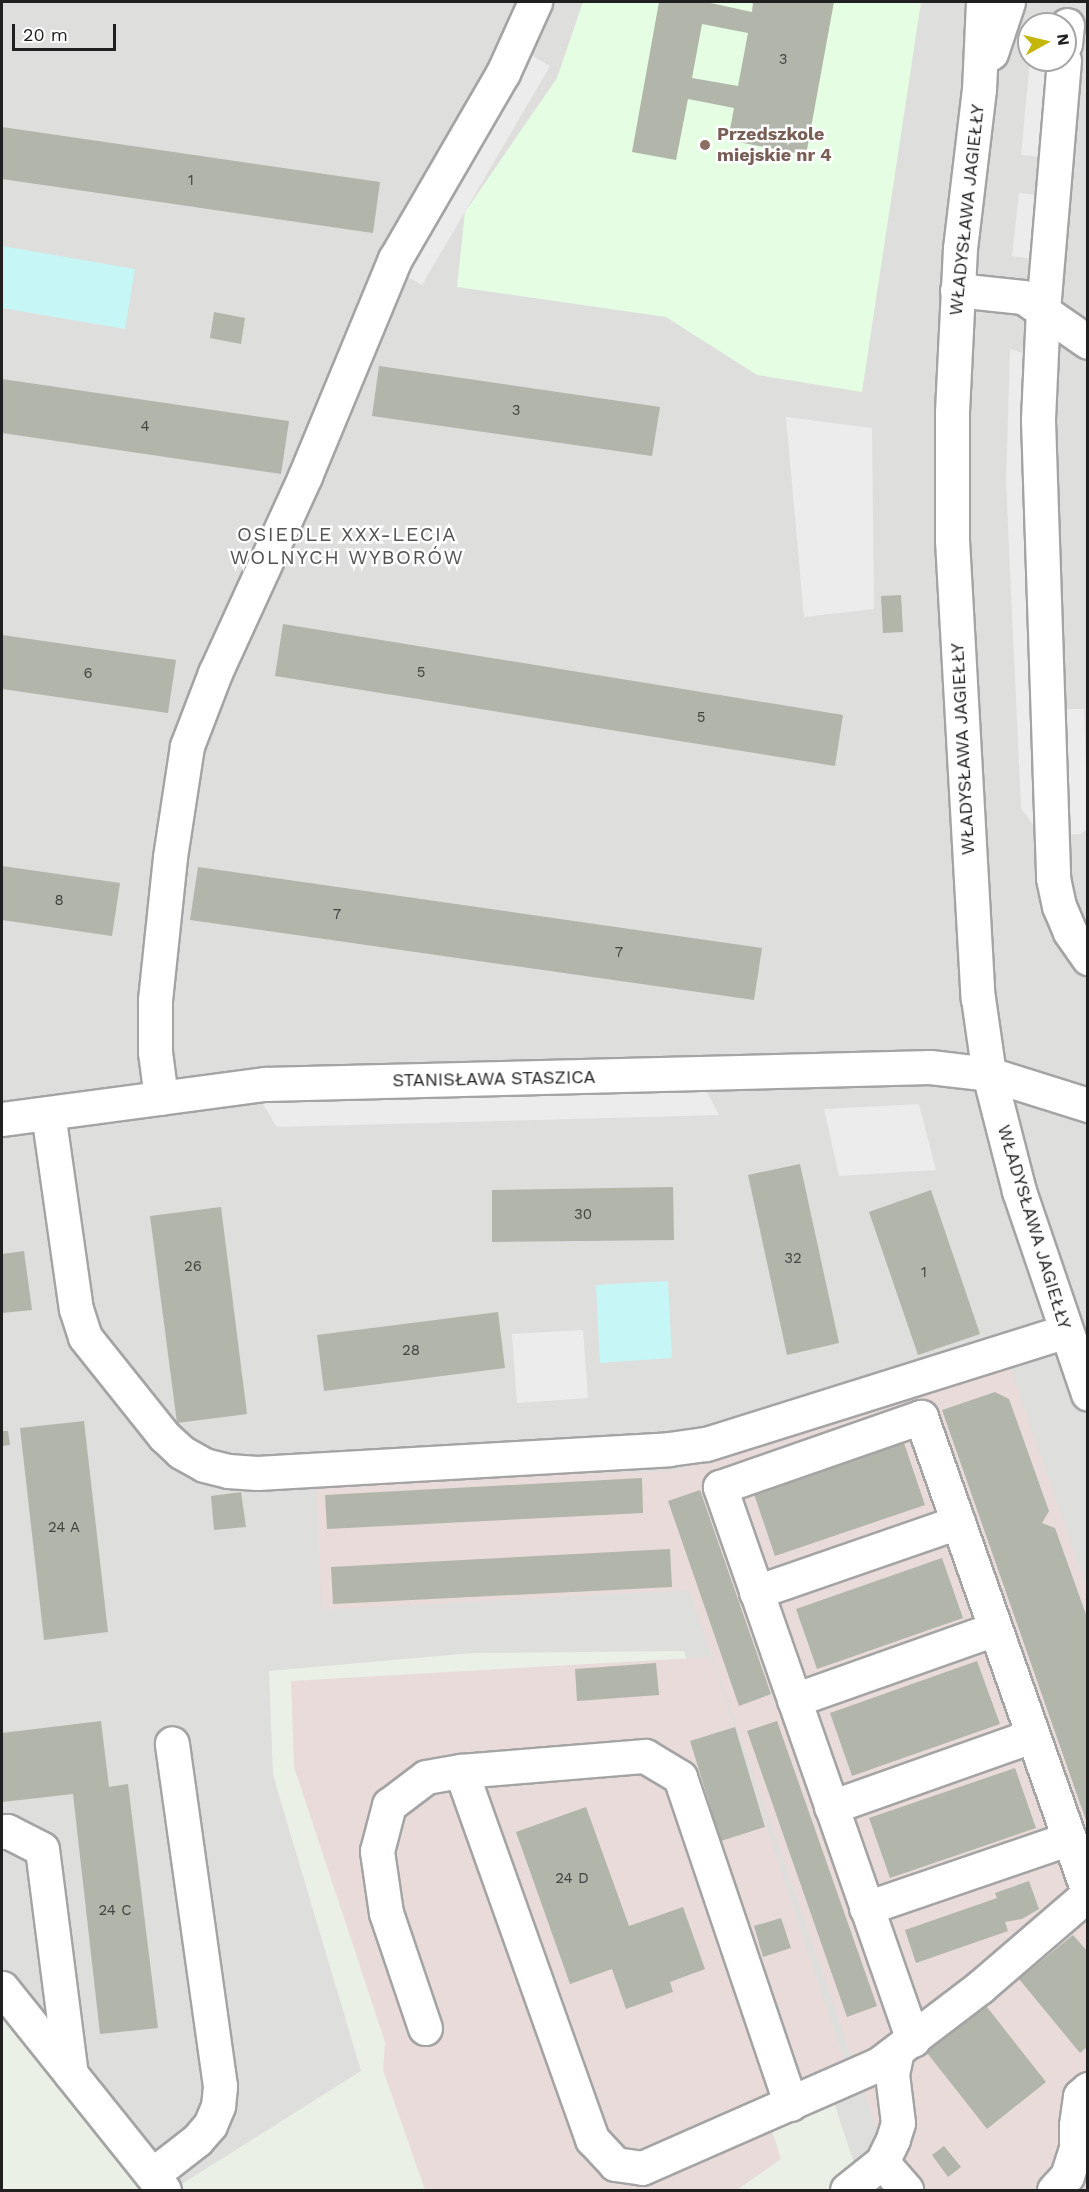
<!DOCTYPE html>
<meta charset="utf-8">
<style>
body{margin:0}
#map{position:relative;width:1089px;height:2192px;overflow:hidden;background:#ebf0e7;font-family:"Work Sans",sans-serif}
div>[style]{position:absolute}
.residential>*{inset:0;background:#dededd}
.industrial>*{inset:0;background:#e9dbd9}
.education>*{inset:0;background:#e4fde3}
.park>*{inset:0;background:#c7f6f7}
.parking>*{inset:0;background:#ececec}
.building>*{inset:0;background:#b1b5aa}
.roads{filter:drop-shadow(2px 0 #a4a4a4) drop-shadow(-2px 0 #a4a4a4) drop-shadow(0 2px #a4a4a4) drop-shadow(0 -2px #a4a4a4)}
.minor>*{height:33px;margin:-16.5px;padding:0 16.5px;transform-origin:16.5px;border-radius:16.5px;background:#fff}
.dots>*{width:16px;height:16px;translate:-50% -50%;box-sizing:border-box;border:3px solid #fff;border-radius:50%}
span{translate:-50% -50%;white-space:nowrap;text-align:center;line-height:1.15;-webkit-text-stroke:5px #fff;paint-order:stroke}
.number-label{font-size:15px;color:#444542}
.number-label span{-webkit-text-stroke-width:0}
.education-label{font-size:18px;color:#785e54;font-weight:700}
.left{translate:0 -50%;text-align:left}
.street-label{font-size:18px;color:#202020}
.neighbourhood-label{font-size:20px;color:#535353;letter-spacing:1.5px}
.frame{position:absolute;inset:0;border:3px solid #202020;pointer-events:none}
.north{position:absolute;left:1017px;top:12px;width:60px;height:60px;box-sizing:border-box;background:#fff;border:2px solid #a6a6a6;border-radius:50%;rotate:82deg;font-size:16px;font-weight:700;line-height:24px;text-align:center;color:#202020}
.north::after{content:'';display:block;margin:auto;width:21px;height:27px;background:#c4b70c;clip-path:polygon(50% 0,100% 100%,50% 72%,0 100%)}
.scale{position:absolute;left:12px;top:24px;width:104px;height:27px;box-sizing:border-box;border:3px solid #202020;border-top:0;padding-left:8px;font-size:18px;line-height:21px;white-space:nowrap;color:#202020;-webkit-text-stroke:4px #fff;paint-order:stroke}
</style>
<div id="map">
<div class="residential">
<i style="clip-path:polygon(evenodd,2px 2px,1087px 2px,1087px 2190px,863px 2190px,684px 1651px,473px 1653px,269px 1671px,273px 1775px,361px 2071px,177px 2187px,2px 1974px,2px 2px,1029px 24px,1065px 24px,1065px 60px,1029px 60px,1029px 24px)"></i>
</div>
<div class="industrial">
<i style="clip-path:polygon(1008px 1361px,1087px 1589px,1087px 2190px,898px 2190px,689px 1590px,322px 1610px,316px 1483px,676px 1471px)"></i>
<i style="clip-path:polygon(711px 1657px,854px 2091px,772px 2131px,781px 2159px,737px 2190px,425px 2190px,383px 2070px,385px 2042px,294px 1767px,291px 1681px)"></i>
</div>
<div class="education">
<i style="clip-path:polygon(583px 2px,921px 2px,862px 392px,757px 375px,666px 317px,457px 287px,465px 212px,557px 78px)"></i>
</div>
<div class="park">
<i style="clip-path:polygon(2px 246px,135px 269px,125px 329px,2px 308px)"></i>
<i style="clip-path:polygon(668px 1281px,672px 1358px,600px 1363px,596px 1285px)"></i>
</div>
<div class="parking">
<i style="clip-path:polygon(531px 55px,550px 66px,422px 285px,403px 274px)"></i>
<i style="clip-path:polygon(1030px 60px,1052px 60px,1042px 157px,1021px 155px)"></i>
<i style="clip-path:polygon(1019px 193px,1040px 195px,1034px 259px,1012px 256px)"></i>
<i style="clip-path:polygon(1010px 349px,1054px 363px,1065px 709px,1084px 709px,1088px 828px,1081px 834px,1041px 836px,1021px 808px,1006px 483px)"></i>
<i style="clip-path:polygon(786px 417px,872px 428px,874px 609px,804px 617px)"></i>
<i style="clip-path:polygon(706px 1090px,719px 1115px,277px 1127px,261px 1101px)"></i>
<i style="clip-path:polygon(919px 1104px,936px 1170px,839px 1176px,824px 1109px)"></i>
<i style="clip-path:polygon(583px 1330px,588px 1398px,517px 1403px,512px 1334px)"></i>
</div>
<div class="building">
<i style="clip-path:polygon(evenodd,659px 2px,706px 2px,752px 12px,753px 2px,834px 2px,806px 155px,728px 140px,734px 108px,688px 99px,676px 160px,632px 152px,659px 2px,702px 24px,748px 33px,738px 86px,692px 78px,702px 24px)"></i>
<i style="clip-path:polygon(2px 127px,380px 182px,373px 233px,2px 179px)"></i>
<i style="clip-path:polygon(214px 312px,245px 318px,241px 344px,210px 338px)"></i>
<i style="clip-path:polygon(379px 366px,660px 407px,652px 456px,372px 416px)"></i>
<i style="clip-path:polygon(2px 379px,289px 421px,281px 474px,2px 433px)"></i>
<i style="clip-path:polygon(901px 595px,903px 632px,883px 633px,881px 596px)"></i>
<i style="clip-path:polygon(283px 624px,843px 715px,835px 766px,275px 676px)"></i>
<i style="clip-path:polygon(2px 635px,176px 660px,168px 713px,2px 689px)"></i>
<i style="clip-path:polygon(2px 866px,120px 883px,112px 936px,2px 920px)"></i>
<i style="clip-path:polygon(198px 867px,762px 948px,754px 1000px,190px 920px)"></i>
<i style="clip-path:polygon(800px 1164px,839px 1343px,787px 1355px,748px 1175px)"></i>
<i style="clip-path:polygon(673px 1187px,674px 1240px,492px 1242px,492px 1190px)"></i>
<i style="clip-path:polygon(931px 1190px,980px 1334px,918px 1355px,869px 1212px)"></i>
<i style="clip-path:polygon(221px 1207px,247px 1414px,177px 1423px,150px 1216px)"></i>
<i style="clip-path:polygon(24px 1251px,32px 1310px,2px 1313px,2px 1254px)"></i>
<i style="clip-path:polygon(498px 1312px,505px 1368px,324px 1391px,317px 1335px)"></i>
<i style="clip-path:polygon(995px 1392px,1009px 1399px,1049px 1511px,1042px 1523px,1055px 1528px,1088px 1620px,1088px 1826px,942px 1410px)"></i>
<i style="clip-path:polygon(84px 1421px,108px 1632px,44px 1640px,20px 1428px)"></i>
<i style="clip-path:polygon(2px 1431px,8px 1431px,10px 1445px,2px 1446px)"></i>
<i style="clip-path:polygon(904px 1443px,925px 1505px,775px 1556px,754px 1494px)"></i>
<i style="clip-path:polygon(642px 1478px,643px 1513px,327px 1529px,325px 1495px)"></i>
<i style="clip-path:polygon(700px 1490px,771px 1694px,739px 1706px,668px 1501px)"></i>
<i style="clip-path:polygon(241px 1492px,246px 1527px,214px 1530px,211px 1496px)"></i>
<i style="clip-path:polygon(670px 1549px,672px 1587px,333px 1604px,331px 1567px)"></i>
<i style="clip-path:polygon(942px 1558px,963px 1618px,817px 1669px,796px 1609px)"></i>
<i style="clip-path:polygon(977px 1661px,1000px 1724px,852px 1776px,830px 1713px)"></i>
<i style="clip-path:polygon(656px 1663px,659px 1695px,577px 1701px,575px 1669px)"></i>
<i style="clip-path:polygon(101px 1721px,109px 1787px,128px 1784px,158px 2028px,100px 2034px,73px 1794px,2px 1802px,2px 1733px)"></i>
<i style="clip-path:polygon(777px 1721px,877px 2006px,847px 2017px,747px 1731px)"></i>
<i style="clip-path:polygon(735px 1727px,765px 1827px,721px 1841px,690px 1741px)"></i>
<i style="clip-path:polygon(1015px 1768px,1036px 1828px,890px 1878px,869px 1818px)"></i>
<i style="clip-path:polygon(586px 1807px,629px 1926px,683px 1907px,705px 1969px,670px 1982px,673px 1992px,626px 2009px,612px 1969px,570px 1984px,516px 1832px)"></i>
<i style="clip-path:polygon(1029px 1881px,1039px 1909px,1022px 1919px,1005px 1922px,1008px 1931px,916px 1963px,905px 1930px,997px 1898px,995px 1893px)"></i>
<i style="clip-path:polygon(781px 1918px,791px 1948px,763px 1957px,754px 1926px)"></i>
<i style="clip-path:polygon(1073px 1935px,1088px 1952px,1088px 2046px,1080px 2053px,1019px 1979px)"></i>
<i style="clip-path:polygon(983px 2002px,1046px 2082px,987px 2129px,924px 2049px)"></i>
<i style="clip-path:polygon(944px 2146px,961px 2167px,948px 2177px,932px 2155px)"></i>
</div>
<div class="roads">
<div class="minor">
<i style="left:983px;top:2px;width:87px;rotate:92.6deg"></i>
<i style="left:979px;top:89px;width:160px;rotate:96.8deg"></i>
<i style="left:960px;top:248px;width:165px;rotate:92.8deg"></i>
<i style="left:952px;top:413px;width:127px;rotate:90deg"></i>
<i style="left:952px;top:540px;width:459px;rotate:86.8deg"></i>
<i style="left:978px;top:998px;width:77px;rotate:81.8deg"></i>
<i style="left:989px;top:1074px;width:121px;rotate:75.6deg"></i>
<i style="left:1019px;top:1191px;width:214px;rotate:71.2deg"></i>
<i style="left:1065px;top:44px;width:19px;rotate:-84deg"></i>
<i style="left:991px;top:53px;width:54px;rotate:-71.6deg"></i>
<i style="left:1064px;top:60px;width:250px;rotate:94.8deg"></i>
<i style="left:1043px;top:309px;width:111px;rotate:92.6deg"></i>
<i style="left:1038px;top:420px;width:458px;rotate:88.1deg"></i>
<i style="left:1053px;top:878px;width:29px;rotate:78deg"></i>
<i style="left:1059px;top:906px;width:28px;rotate:67deg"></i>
<i style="left:1070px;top:932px;width:32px;rotate:55deg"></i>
<i style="left:957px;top:290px;width:66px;rotate:6.1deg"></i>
<i style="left:1023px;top:297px;width:79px;rotate:34.7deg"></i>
<i style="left:161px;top:1098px;width:46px;rotate:-97.4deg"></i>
<i style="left:155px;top:1052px;width:52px;rotate:-90deg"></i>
<i style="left:155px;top:1000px;width:144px;rotate:-84deg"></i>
<i style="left:170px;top:857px;width:112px;rotate:-81.3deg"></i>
<i style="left:187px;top:746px;width:78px;rotate:-69deg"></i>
<i style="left:215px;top:673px;width:217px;rotate:-65.4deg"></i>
<i style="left:305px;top:476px;width:235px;rotate:-67.5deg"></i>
<i style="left:395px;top:259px;width:215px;rotate:-59.9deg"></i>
<i style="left:503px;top:73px;width:78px;rotate:-65.7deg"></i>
<i style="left:48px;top:1113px;width:198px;rotate:81.9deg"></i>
<i style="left:76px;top:1309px;width:29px;rotate:72deg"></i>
<i style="left:85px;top:1337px;width:127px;rotate:51.4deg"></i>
<i style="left:164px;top:1436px;width:23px;rotate:43deg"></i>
<i style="left:181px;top:1452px;width:26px;rotate:29deg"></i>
<i style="left:204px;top:1465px;width:25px;rotate:14deg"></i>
<i style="left:228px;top:1471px;width:29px;rotate:4deg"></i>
<i style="left:257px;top:1473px;width:413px;rotate:-3.3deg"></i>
<i style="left:669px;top:1449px;width:37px;rotate:-8deg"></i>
<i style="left:706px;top:1444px;width:377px;rotate:-17.4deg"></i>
<i style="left:2px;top:1119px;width:265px;rotate:-7.6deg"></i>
<i style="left:265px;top:1084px;width:665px;rotate:-1.46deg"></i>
<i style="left:930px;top:1067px;width:59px;rotate:6.8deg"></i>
<i style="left:989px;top:1074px;width:104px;rotate:17.4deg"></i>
<i style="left:756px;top:1592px;width:214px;rotate:-19.1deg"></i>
<i style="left:794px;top:1700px;width:213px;rotate:-19.5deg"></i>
<i style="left:461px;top:1771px;width:391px;rotate:70.4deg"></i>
<i style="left:592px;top:2139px;width:34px;rotate:47deg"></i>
<i style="left:615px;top:2164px;width:27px;rotate:8deg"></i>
<i style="left:642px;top:2168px;width:259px;rotate:-23.7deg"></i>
<i style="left:879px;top:2064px;width:127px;rotate:-37.3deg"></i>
<i style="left:980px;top:1987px;width:143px;rotate:-40.7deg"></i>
<i style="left:831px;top:1807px;width:213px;rotate:-19.5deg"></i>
<i style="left:2px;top:1832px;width:5px;rotate:-11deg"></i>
<i style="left:7px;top:1831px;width:39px;rotate:27deg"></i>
<i style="left:42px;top:1849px;width:227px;rotate:82.7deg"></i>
<i style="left:866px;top:1908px;width:213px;rotate:-18.9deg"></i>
<i style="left:2px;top:1988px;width:259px;rotate:51.3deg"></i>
<i style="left:425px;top:2028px;width:121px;rotate:-108.7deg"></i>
<i style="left:386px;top:1913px;width:63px;rotate:-98.3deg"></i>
<i style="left:377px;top:1851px;width:48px;rotate:-75.4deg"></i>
<i style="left:389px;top:1805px;width:46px;rotate:-37.1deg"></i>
<i style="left:426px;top:1777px;width:36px;rotate:-10deg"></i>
<i style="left:461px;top:1771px;width:185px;rotate:-4.7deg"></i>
<i style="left:645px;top:1756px;width:41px;rotate:31deg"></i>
<i style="left:680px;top:1777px;width:345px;rotate:71.3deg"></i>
<i style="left:913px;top:2040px;width:586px;rotate:-109.24deg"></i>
<i style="left:720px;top:1487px;width:213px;rotate:-19.2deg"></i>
<i style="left:921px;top:1417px;width:504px;rotate:70.63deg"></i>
<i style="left:882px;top:2162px;width:37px;rotate:49deg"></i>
<i style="left:152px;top:2175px;width:57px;rotate:-37.9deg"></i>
<i style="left:197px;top:2140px;width:20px;rotate:-49deg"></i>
<i style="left:210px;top:2125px;width:21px;rotate:-67deg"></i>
<i style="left:218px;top:2106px;width:20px;rotate:-84deg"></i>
<i style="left:220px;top:2086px;width:346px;rotate:-98deg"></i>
<i style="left:847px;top:2190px;width:45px;rotate:-38.7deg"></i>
<i style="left:882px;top:2162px;width:25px;rotate:-64deg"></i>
<i style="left:893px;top:2139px;width:17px;rotate:-73deg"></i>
<i style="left:898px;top:2123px;width:49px;rotate:-97deg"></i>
<i style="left:892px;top:2074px;width:24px;rotate:-78deg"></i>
<i style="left:1054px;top:2190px;width:19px;rotate:-47deg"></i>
<i style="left:1067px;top:2176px;width:29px;rotate:-72deg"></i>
<i style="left:1076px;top:2148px;width:23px;rotate:-90deg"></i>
<i style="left:1076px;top:2125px;width:29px;rotate:-82deg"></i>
<i style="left:1080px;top:2096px;width:11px;rotate:-41deg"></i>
</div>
</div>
<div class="dots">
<i style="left:705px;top:145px;background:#8d6e63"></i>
</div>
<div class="number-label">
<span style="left:783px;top:60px">3</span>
<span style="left:191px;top:181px">1</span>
<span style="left:516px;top:411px">3</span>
<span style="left:145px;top:427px">4</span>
<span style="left:421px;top:673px">5</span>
<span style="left:88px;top:674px">6</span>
<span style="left:701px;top:718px">5</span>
<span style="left:59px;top:901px">8</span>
<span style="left:337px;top:915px">7</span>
<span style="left:619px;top:953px">7</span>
<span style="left:583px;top:1215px">30</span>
<span style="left:793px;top:1259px">32</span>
<span style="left:193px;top:1267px">26</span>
<span style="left:924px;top:1273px">1</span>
<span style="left:411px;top:1351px">28</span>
<span style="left:64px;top:1528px">24 A</span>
<span style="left:572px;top:1879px">24 D</span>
<span style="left:115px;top:1911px">24 C</span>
</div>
<div class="education-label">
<span class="left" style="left:717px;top:145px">Przedszkole<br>miejskie nr 4</span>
</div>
<div class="street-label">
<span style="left:967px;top:210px;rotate:-84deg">WŁADYSŁAWA JAGIEŁŁY</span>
<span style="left:963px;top:749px;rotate:-93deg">WŁADYSŁAWA JAGIEŁŁY</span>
<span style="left:494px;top:1079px;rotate:-1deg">STANISŁAWA STASZICA</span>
<span style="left:1034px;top:1227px;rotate:73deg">WŁADYSŁAWA JAGIEŁŁY</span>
</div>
<div class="neighbourhood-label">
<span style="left:347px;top:546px">OSIEDLE XXX-LECIA<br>WOLNYCH WYBORÓW</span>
</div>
<div class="frame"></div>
<div class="north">N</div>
<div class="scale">20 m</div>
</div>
